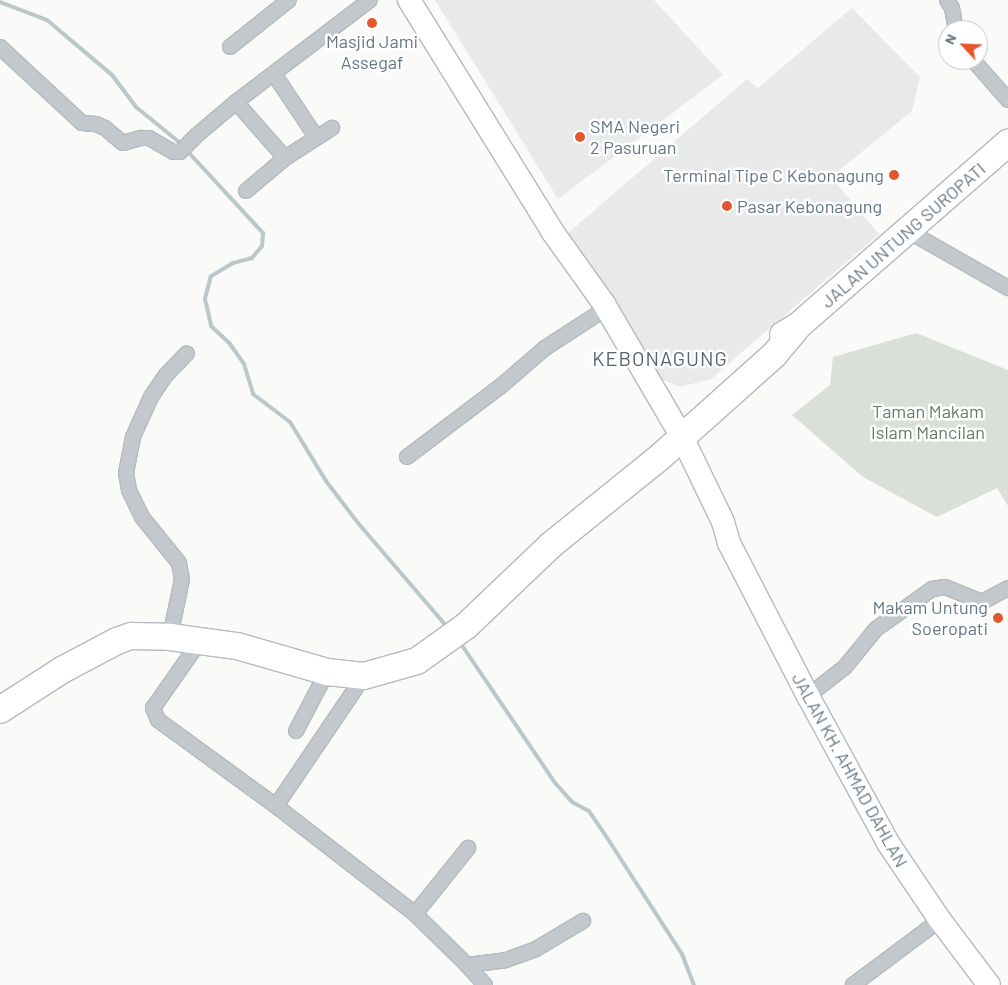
<!DOCTYPE html>
<style>
body{margin:0}
#map{position:relative;width:1008px;height:985px;overflow:hidden;background:#fafaf8;font-family:Barlow,sans-serif}
div>[style]{position:absolute}
.built>*{inset:0;background:#e8e9e9}
.green>*{inset:0;background:#dadfd7}
.stream>*{height:4px;margin:-2px;padding:0 2px;transform-origin:2px;border-radius:2px;background:#bbc7cb}
.roads{filter:drop-shadow(1px 0 #b5babe) drop-shadow(-1px 0 #b5babe) drop-shadow(0 1px #b5babe) drop-shadow(0 -1px #b5babe)}
.street>*{height:14px;margin:-7px;padding:0 7px;transform-origin:7px;border-radius:7px;background:#c3c8cc}
.primary>*{height:22px;margin:-11px;padding:0 11px;transform-origin:11px;border-radius:11px;background:#fff}
.highway>*{height:26px;margin:-13px;padding:0 13px;transform-origin:13px;border-radius:13px;background:#fff}
.dots>*{width:14px;height:14px;translate:-50% -50%;box-sizing:border-box;border:2px solid #fff;border-radius:50%}
span{translate:-50% -50%;white-space:nowrap;text-align:center;line-height:1.15;-webkit-text-stroke:5px #fff;paint-order:stroke}
.poi-label{font-size:18px;color:#657683}
.left{translate:0 -50%;text-align:left}
.right{translate:-100% -50%;text-align:right}
.street-label{font-size:18px;color:#657683}
.park-label{font-size:18px;color:#687a64}
.quarter-label{font-size:20px;color:#57646e;letter-spacing:1px}
.north{position:absolute;left:938px;top:20px;width:50px;height:50px;box-sizing:border-box;background:#fff;border:1px solid #c1c8cd;border-radius:50%;rotate:295deg;font-size:14px;font-weight:700;line-height:20px;text-align:center;color:#657683}
.north::after{content:'';display:block;margin:auto;width:18px;height:22px;background:#e4572e;clip-path:polygon(50% 0,100% 100%,50% 72%,0 100%)}
</style>
<div id="map">
<div class="built">
<i style="clip-path:polygon(435px 0,654px 0,723px 75px,558px 199px)"></i>
<i style="clip-path:polygon(852px 8px,920px 77px,912px 111px,831px 177px,879px 234px,711px 379px,680px 387px,659px 378px,567px 234px,747px 79px,758px 88px)"></i>
</div>
<div class="green">
<i style="clip-path:polygon(916px 333px,1008px 370px,1008px 506px,997px 488px,937px 517px,863px 477px,792px 415px,830px 385px,833px 357px)"></i>
</div>
<div class="stream">
<i style="left:0;top:2px;width:50px;rotate:21deg"></i>
<i style="left:47px;top:20px;width:85px;rotate:40.2deg"></i>
<i style="left:112px;top:75px;width:40px;rotate:53deg"></i>
<i style="left:136px;top:107px;width:55px;rotate:39.1deg"></i>
<i style="left:179px;top:142px;width:124px;rotate:47.3deg"></i>
<i style="left:263px;top:233px;width:13px;rotate:94deg"></i>
<i style="left:262px;top:246px;width:16px;rotate:130deg"></i>
<i style="left:252px;top:258px;width:20px;rotate:165deg"></i>
<i style="left:233px;top:263px;width:26px;rotate:149deg"></i>
<i style="left:211px;top:276px;width:24px;rotate:105deg"></i>
<i style="left:205px;top:299px;width:28px;rotate:77deg"></i>
<i style="left:211px;top:326px;width:26px;rotate:43deg"></i>
<i style="left:230px;top:344px;width:24px;rotate:55deg"></i>
<i style="left:244px;top:364px;width:31px;rotate:73deg"></i>
<i style="left:253px;top:394px;width:46px;rotate:37.1deg"></i>
<i style="left:290px;top:422px;width:69px;rotate:58.6deg"></i>
<i style="left:326px;top:481px;width:53px;rotate:52.7deg"></i>
<i style="left:358px;top:523px;width:138px;rotate:49.4deg"></i>
<i style="left:459px;top:641px;width:173px;rotate:55.9deg"></i>
<i style="left:556px;top:784px;width:24px;rotate:48deg"></i>
<i style="left:572px;top:802px;width:19px;rotate:28deg"></i>
<i style="left:589px;top:811px;width:27px;rotate:56deg"></i>
<i style="left:604px;top:833px;width:144px;rotate:57.2deg"></i>
<i style="left:682px;top:954px;width:33px;rotate:69deg"></i>
</div>
<div class="roads">
<div class="street">
<i style="left:947px;top:0;width:9px;rotate:58deg"></i>
<i style="left:952px;top:8px;width:22px;rotate:80deg"></i>
<i style="left:0;top:47px;width:112px;rotate:42.8deg"></i>
<i style="left:82px;top:123px;width:14px;rotate:4deg"></i>
<i style="left:96px;top:124px;width:10px;rotate:24deg"></i>
<i style="left:105px;top:128px;width:23px;rotate:40deg"></i>
<i style="left:123px;top:143px;width:19px;rotate:-16deg"></i>
<i style="left:141px;top:138px;width:8px"></i>
<i style="left:149px;top:138px;width:28px;rotate:30deg"></i>
<i style="left:173px;top:152px;width:7px"></i>
<i style="left:180px;top:152px;width:24px;rotate:-45deg"></i>
<i style="left:197px;top:135px;width:51px;rotate:-40.2deg"></i>
<i style="left:236px;top:102px;width:168px;rotate:-37.3deg"></i>
<i style="left:230px;top:47px;width:75px;rotate:-38.5deg"></i>
<i style="left:973px;top:60px;width:53px;rotate:48.8deg"></i>
<i style="left:274px;top:74px;width:76px;rotate:56.3deg"></i>
<i style="left:236px;top:102px;width:74px;rotate:48.8deg"></i>
<i style="left:246px;top:191px;width:51px;rotate:-40.2deg"></i>
<i style="left:285px;top:158px;width:56px;rotate:-32.6deg"></i>
<i style="left:908px;top:231px;width:115px;rotate:29.7deg"></i>
<i style="left:407px;top:457px;width:118px;rotate:-37.1deg"></i>
<i style="left:501px;top:386px;width:58px;rotate:-40.8deg"></i>
<i style="left:545px;top:348px;width:61px;rotate:-32.9deg"></i>
<i style="left:170px;top:637px;width:59px;rotate:-78.3deg"></i>
<i style="left:182px;top:579px;width:16px;rotate:-101deg"></i>
<i style="left:179px;top:563px;width:59px;rotate:-128.8deg"></i>
<i style="left:142px;top:517px;width:30px;rotate:-116deg"></i>
<i style="left:129px;top:490px;width:17px;rotate:-100deg"></i>
<i style="left:126px;top:473px;width:37px;rotate:-79deg"></i>
<i style="left:133px;top:437px;width:44px;rotate:-65.8deg"></i>
<i style="left:151px;top:397px;width:27px;rotate:-56deg"></i>
<i style="left:166px;top:375px;width:30px;rotate:-46deg"></i>
<i style="left:200px;top:641px;width:82px;rotate:125deg"></i>
<i style="left:153px;top:708px;width:13px;rotate:67deg"></i>
<i style="left:158px;top:720px;width:146px;rotate:36.1deg"></i>
<i style="left:276px;top:806px;width:176px;rotate:37.8deg"></i>
<i style="left:415px;top:914px;width:85px;rotate:-51.2deg"></i>
<i style="left:808px;top:696px;width:47px;rotate:-38.1deg"></i>
<i style="left:845px;top:667px;width:49px;rotate:-50.8deg"></i>
<i style="left:876px;top:629px;width:69px;rotate:-35.5deg"></i>
<i style="left:932px;top:589px;width:13px;rotate:-9deg"></i>
<i style="left:945px;top:587px;width:40px;rotate:22deg"></i>
<i style="left:982px;top:602px;width:30px;rotate:-28deg"></i>
<i style="left:296px;top:731px;width:67px;rotate:-62.3deg"></i>
<i style="left:276px;top:806px;width:157px;rotate:-55.9deg"></i>
<i style="left:415px;top:914px;width:73px;rotate:44.4deg"></i>
<i style="left:467px;top:965px;width:39px;rotate:-7deg"></i>
<i style="left:506px;top:960px;width:32px;rotate:-20deg"></i>
<i style="left:536px;top:949px;width:55px;rotate:-30.8deg"></i>
<i style="left:467px;top:965px;width:27px;rotate:48deg"></i>
<i style="left:853px;top:985px;width:109px;rotate:-36.8deg"></i>
</div>
<div class="primary">
<i style="left:409px;top:0;width:272px;rotate:58.2deg"></i>
<i style="left:552px;top:231px;width:90px;rotate:54.5deg"></i>
<i style="left:604px;top:304px;width:154px;rotate:59.6deg"></i>
<i style="left:682px;top:437px;width:94px;rotate:64.2deg"></i>
<i style="left:723px;top:522px;width:22px;rotate:74deg"></i>
<i style="left:729px;top:543px;width:172px;rotate:62.7deg"></i>
<i style="left:808px;top:696px;width:167px;rotate:61.4deg"></i>
<i style="left:888px;top:843px;width:93px;rotate:56deg"></i>
<i style="left:940px;top:920px;width:81px;rotate:53deg"></i>
</div>
<div class="highway">
<i style="left:783px;top:335px;width:17px;rotate:-31deg"></i>
<i style="left:798px;top:326px;width:279px;rotate:-41.1deg"></i>
<i style="left:0;top:710px;width:74px;rotate:-32.8deg"></i>
<i style="left:62px;top:670px;width:62px;rotate:-27.8deg"></i>
<i style="left:117px;top:641px;width:15px;rotate:-20deg"></i>
<i style="left:131px;top:636px;width:39px;rotate:1deg"></i>
<i style="left:170px;top:637px;width:68px;rotate:7.7deg"></i>
<i style="left:237px;top:646px;width:94px;rotate:16.1deg"></i>
<i style="left:327px;top:672px;width:37px;rotate:6deg"></i>
<i style="left:364px;top:676px;width:55px;rotate:-15.8deg"></i>
<i style="left:417px;top:661px;width:60px;rotate:-35.5deg"></i>
<i style="left:466px;top:626px;width:117px;rotate:-43.6deg"></i>
<i style="left:551px;top:545px;width:140px;rotate:-38.9deg"></i>
<i style="left:660px;top:457px;width:153px;rotate:-41.8deg"></i>
<i style="left:774px;top:355px;width:38px;rotate:-50deg"></i>
</div>
</div>
<div class="dots">
<i style="left:372px;top:23px;background:#e4572e"></i>
<i style="left:580px;top:137px;background:#e4572e"></i>
<i style="left:894px;top:175px;background:#e4572e"></i>
<i style="left:727px;top:206px;background:#e4572e"></i>
<i style="left:998px;top:618px;background:#e4572e"></i>
</div>
<div class="poi-label">
<span style="left:372px;top:52px">Masjid Jami<br>Assegaf</span>
<span class="left" style="left:590px;top:137px">SMA Negeri<br>2 Pasuruan</span>
<span class="right" style="left:884px;top:175px">Terminal Tipe C Kebonagung</span>
<span class="left" style="left:737px;top:206px">Pasar Kebonagung</span>
<span class="right" style="left:988px;top:618px">Makam Untung<br>Soeropati</span>
</div>
<div class="street-label">
<span style="left:903px;top:235px;rotate:-41deg">JALAN UNTUNG SUROPATI</span>
<span style="left:850px;top:770px;rotate:61deg">JALAN KH. AHMAD DAHLAN</span>
</div>
<div class="park-label">
<span style="left:928px;top:422px">Taman Makam<br>Islam Mancilan</span>
</div>
<div class="quarter-label">
<span style="left:660px;top:358px">KEBONAGUNG</span>
</div>
<div class="north">N</div>
</div>
